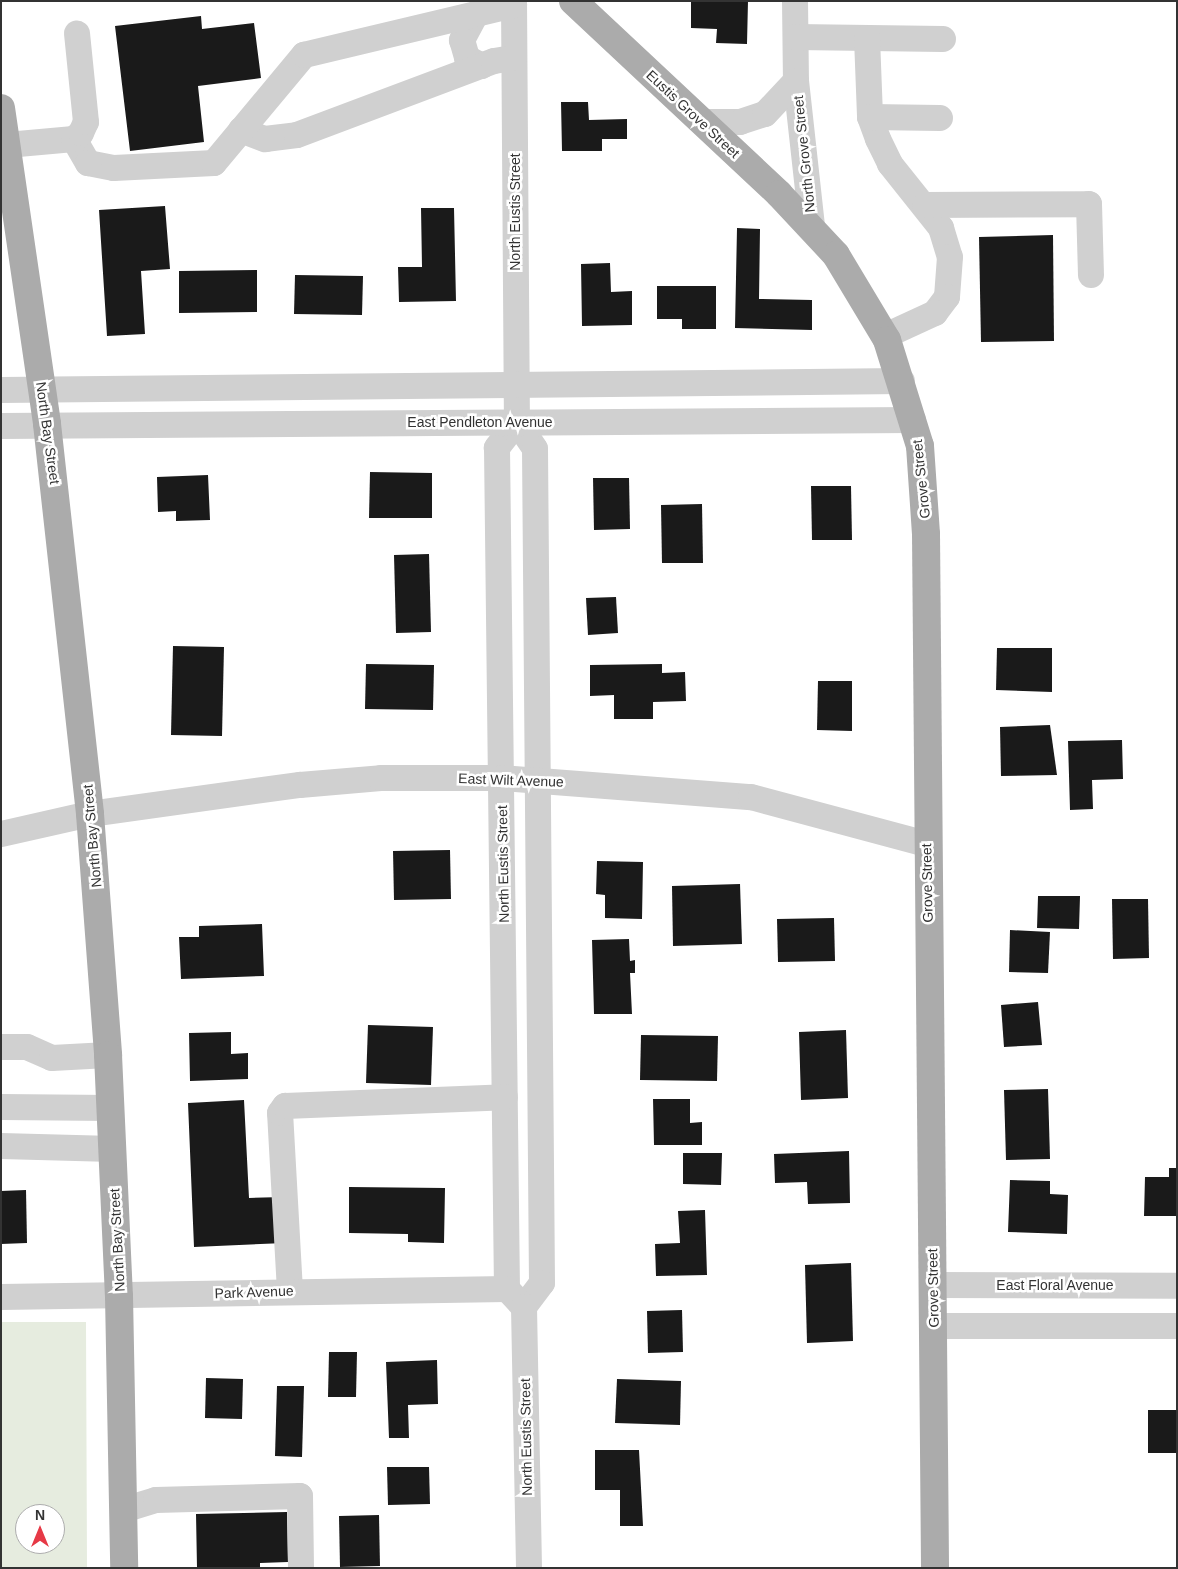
<!DOCTYPE html>
<style>
body{margin:0}
#map{position:relative;width:1178px;height:1569px;overflow:hidden;background:#fff;font-family:Helvetica,sans-serif}
div>[style]{position:absolute}
.green>*{inset:0;background:#e6ecdf}
.building>*{inset:0;background:#1a1a1a}
.minor>*{height:26px;margin:-13px;padding:0 13px;transform-origin:13px;border-radius:13px;background:#d0d0d0}
.major>*{height:28px;margin:-14px;padding:0 14px;transform-origin:14px;border-radius:14px;background:#ababab}
span{translate:-50% -50%;white-space:nowrap;text-align:center;line-height:1.15;-webkit-text-stroke:5px #fff;paint-order:stroke}
.street-label{font-size:14px;color:#333}
.frame{position:absolute;inset:0;border:2px solid #333;pointer-events:none}
.north{position:absolute;left:15px;top:1504px;width:50px;height:50px;box-sizing:border-box;background:#fff;border:1px solid #adadad;border-radius:50%;rotate:0deg;font-size:14px;font-weight:700;line-height:20px;text-align:center;color:#333}
.north::after{content:'';display:block;margin:auto;width:18px;height:22px;background:#e63946;clip-path:polygon(50% 0,100% 100%,50% 72%,0 100%)}
</style>
<div id="map">
<div class="green">
<i style="clip-path:polygon(evenodd,1px 1322px,86px 1322px,87px 1568px,1px 1568px,1px 1322px,25px 1514px,55px 1514px,55px 1544px,25px 1544px,25px 1514px)"></i>
</div>
<div class="building">
<i style="clip-path:polygon(691px 1px,748px 1px,747px 44px,716px 43px,717px 29px,691px 28px)"></i>
<i style="clip-path:polygon(201px 16px,202px 29px,254px 23px,261px 78px,198px 86px,204px 142px,130px 151px,115px 26px)"></i>
<i style="clip-path:polygon(561px 102px,588px 102px,589px 120px,627px 119px,627px 139px,602px 139px,602px 151px,562px 151px)"></i>
<i style="clip-path:polygon(165px 206px,170px 269px,141px 271px,145px 334px,107px 336px,99px 210px)"></i>
<i style="clip-path:polygon(421px 208px,454px 208px,456px 301px,399px 302px,398px 267px,422px 267px)"></i>
<i style="clip-path:polygon(737px 228px,760px 229px,759px 299px,812px 300px,812px 330px,735px 328px)"></i>
<i style="clip-path:polygon(1053px 235px,1054px 341px,981px 342px,979px 237px)"></i>
<i style="clip-path:polygon(610px 263px,611px 292px,632px 291px,632px 325px,582px 326px,581px 264px)"></i>
<i style="clip-path:polygon(257px 270px,257px 312px,179px 313px,179px 271px)"></i>
<i style="clip-path:polygon(295px 275px,363px 276px,362px 315px,294px 314px)"></i>
<i style="clip-path:polygon(657px 286px,716px 286px,716px 329px,682px 329px,682px 319px,657px 319px)"></i>
<i style="clip-path:polygon(370px 472px,432px 473px,432px 518px,369px 518px)"></i>
<i style="clip-path:polygon(208px 475px,210px 520px,176px 521px,176px 511px,158px 512px,157px 477px)"></i>
<i style="clip-path:polygon(593px 478px,629px 478px,630px 529px,594px 530px)"></i>
<i style="clip-path:polygon(811px 486px,851px 486px,852px 540px,812px 540px)"></i>
<i style="clip-path:polygon(702px 504px,703px 563px,662px 563px,661px 505px)"></i>
<i style="clip-path:polygon(429px 554px,431px 632px,396px 633px,394px 555px)"></i>
<i style="clip-path:polygon(616px 597px,618px 633px,588px 635px,586px 598px)"></i>
<i style="clip-path:polygon(173px 646px,224px 647px,222px 736px,171px 735px)"></i>
<i style="clip-path:polygon(997px 648px,1052px 648px,1052px 692px,996px 690px)"></i>
<i style="clip-path:polygon(366px 664px,434px 665px,433px 710px,365px 709px)"></i>
<i style="clip-path:polygon(662px 664px,662px 673px,685px 672px,686px 701px,653px 702px,653px 719px,614px 719px,614px 695px,590px 696px,590px 665px)"></i>
<i style="clip-path:polygon(818px 681px,852px 681px,852px 731px,817px 730px)"></i>
<i style="clip-path:polygon(1050px 725px,1057px 775px,1001px 776px,1000px 727px)"></i>
<i style="clip-path:polygon(1122px 740px,1123px 779px,1092px 780px,1093px 809px,1070px 810px,1068px 741px)"></i>
<i style="clip-path:polygon(450px 850px,451px 899px,394px 900px,393px 851px)"></i>
<i style="clip-path:polygon(597px 861px,643px 862px,642px 919px,605px 918px,605px 895px,596px 894px)"></i>
<i style="clip-path:polygon(740px 884px,742px 944px,673px 946px,672px 886px)"></i>
<i style="clip-path:polygon(1038px 896px,1080px 896px,1079px 929px,1037px 928px)"></i>
<i style="clip-path:polygon(1112px 899px,1148px 899px,1149px 958px,1113px 959px)"></i>
<i style="clip-path:polygon(834px 918px,835px 961px,778px 962px,777px 919px)"></i>
<i style="clip-path:polygon(262px 924px,264px 976px,181px 979px,179px 937px,199px 937px,199px 926px)"></i>
<i style="clip-path:polygon(1010px 930px,1050px 932px,1048px 973px,1009px 972px)"></i>
<i style="clip-path:polygon(629px 939px,630px 961px,635px 960px,635px 973px,630px 973px,632px 1014px,594px 1014px,592px 940px)"></i>
<i style="clip-path:polygon(1038px 1002px,1042px 1045px,1004px 1047px,1001px 1005px)"></i>
<i style="clip-path:polygon(368px 1025px,433px 1027px,431px 1085px,366px 1083px)"></i>
<i style="clip-path:polygon(846px 1030px,848px 1098px,801px 1100px,799px 1032px)"></i>
<i style="clip-path:polygon(231px 1032px,231px 1054px,248px 1053px,248px 1079px,190px 1081px,189px 1033px)"></i>
<i style="clip-path:polygon(641px 1035px,718px 1036px,717px 1081px,640px 1080px)"></i>
<i style="clip-path:polygon(1048px 1089px,1050px 1159px,1006px 1160px,1004px 1090px)"></i>
<i style="clip-path:polygon(653px 1099px,690px 1099px,690px 1123px,702px 1122px,702px 1145px,654px 1145px)"></i>
<i style="clip-path:polygon(244px 1100px,249px 1198px,283px 1197px,285px 1243px,194px 1247px,188px 1103px)"></i>
<i style="clip-path:polygon(849px 1151px,850px 1203px,808px 1204px,807px 1182px,775px 1183px,774px 1154px)"></i>
<i style="clip-path:polygon(683px 1153px,722px 1153px,721px 1185px,683px 1184px)"></i>
<i style="clip-path:polygon(1169px 1168px,1177px 1168px,1177px 1216px,1144px 1216px,1145px 1177px,1169px 1177px)"></i>
<i style="clip-path:polygon(1010px 1180px,1050px 1181px,1050px 1194px,1068px 1195px,1067px 1234px,1008px 1232px)"></i>
<i style="clip-path:polygon(349px 1187px,445px 1188px,444px 1243px,408px 1242px,408px 1234px,349px 1233px)"></i>
<i style="clip-path:polygon(26px 1190px,27px 1243px,1px 1244px,1px 1191px)"></i>
<i style="clip-path:polygon(705px 1210px,707px 1275px,656px 1276px,655px 1244px,680px 1243px,678px 1211px)"></i>
<i style="clip-path:polygon(851px 1263px,853px 1341px,807px 1343px,805px 1265px)"></i>
<i style="clip-path:polygon(682px 1310px,683px 1352px,648px 1353px,647px 1311px)"></i>
<i style="clip-path:polygon(329px 1352px,357px 1352px,356px 1397px,328px 1397px)"></i>
<i style="clip-path:polygon(437px 1360px,438px 1404px,408px 1405px,409px 1438px,389px 1438px,386px 1362px)"></i>
<i style="clip-path:polygon(206px 1378px,243px 1379px,242px 1419px,205px 1418px)"></i>
<i style="clip-path:polygon(617px 1379px,681px 1381px,680px 1425px,615px 1423px)"></i>
<i style="clip-path:polygon(277px 1386px,304px 1386px,302px 1457px,275px 1456px)"></i>
<i style="clip-path:polygon(1148px 1410px,1177px 1410px,1177px 1453px,1148px 1453px)"></i>
<i style="clip-path:polygon(595px 1450px,639px 1450px,643px 1526px,620px 1526px,620px 1490px,595px 1490px)"></i>
<i style="clip-path:polygon(387px 1467px,429px 1467px,430px 1504px,388px 1505px)"></i>
<i style="clip-path:polygon(287px 1512px,288px 1562px,260px 1563px,260px 1568px,197px 1568px,196px 1514px)"></i>
<i style="clip-path:polygon(379px 1515px,380px 1566px,340px 1567px,339px 1516px)"></i>
</div>
<div class="minor">
<i style="left:514px;top:1px;width:421px;rotate:89.6deg"></i>
<i style="left:517px;top:422px;width:32px;rotate:56deg"></i>
<i style="left:535px;top:449px;width:834px;rotate:89.52deg"></i>
<i style="left:542px;top:1283px;width:30px;rotate:127deg"></i>
<i style="left:795px;top:1px;width:80px;rotate:89.3deg"></i>
<i style="left:796px;top:81px;width:147px;rotate:83.7deg"></i>
<i style="left:476px;top:14px;width:30px;rotate:118deg"></i>
<i style="left:462px;top:40px;width:19px;rotate:74deg"></i>
<i style="left:467px;top:58px;width:17px;rotate:28deg"></i>
<i style="left:796px;top:37px;width:147px;rotate:0.8deg"></i>
<i style="left:867px;top:38px;width:79px;rotate:87.8deg"></i>
<i style="left:870px;top:117px;width:23px;rotate:70deg"></i>
<i style="left:878px;top:139px;width:28px;rotate:64deg"></i>
<i style="left:890px;top:164px;width:82px;rotate:51.4deg"></i>
<i style="left:941px;top:228px;width:30px;rotate:73deg"></i>
<i style="left:950px;top:257px;width:40px;rotate:94.3deg"></i>
<i style="left:947px;top:297px;width:20px;rotate:127deg"></i>
<i style="left:935px;top:313px;width:55px;rotate:155.3deg"></i>
<i style="left:870px;top:117px;width:70px;rotate:0.8deg"></i>
<i style="left:702px;top:122px;width:38px"></i>
<i style="left:740px;top:122px;width:26px;rotate:-18deg"></i>
<i style="left:765px;top:114px;width:45px;rotate:-46.8deg"></i>
<i style="left:241px;top:130px;width:26px;rotate:21deg"></i>
<i style="left:265px;top:139px;width:32px;rotate:-7deg"></i>
<i style="left:297px;top:135px;width:210px;rotate:-20.6deg"></i>
<i style="left:494px;top:61px;width:20px;rotate:-9deg"></i>
<i style="left:74px;top:139px;width:28px;rotate:60deg"></i>
<i style="left:88px;top:163px;width:26px;rotate:11deg"></i>
<i style="left:114px;top:168px;width:100px;rotate:-2.9deg"></i>
<i style="left:214px;top:163px;width:141px;rotate:-50.2deg"></i>
<i style="left:304px;top:55px;width:216px;rotate:-13.4deg"></i>
<i style="left:7px;top:145px;width:67px;rotate:-5.1deg"></i>
<i style="left:74px;top:139px;width:9px;rotate:-41deg"></i>
<i style="left:81px;top:133px;width:12px;rotate:-66deg"></i>
<i style="left:86px;top:122px;width:89px;rotate:-95.8deg"></i>
<i style="left:925px;top:205px;width:164px;rotate:-0.3deg"></i>
<i style="left:1089px;top:204px;width:71px;rotate:88.4deg"></i>
<i style="left:1px;top:390px;width:901px;rotate:-0.57deg"></i>
<i style="left:517px;top:422px;width:33px;rotate:128deg"></i>
<i style="left:497px;top:448px;width:841px;rotate:89.32deg"></i>
<i style="left:507px;top:1289px;width:25px;rotate:47deg"></i>
<i style="left:524px;top:1307px;width:261px;rotate:88.9deg"></i>
<i style="left:1px;top:426px;width:912px;rotate:-0.38deg"></i>
<i style="left:1px;top:834px;width:91px;rotate:-12.7deg"></i>
<i style="left:90px;top:814px;width:212px;rotate:-7.9deg"></i>
<i style="left:300px;top:785px;width:81px;rotate:-4.9deg"></i>
<i style="left:381px;top:778px;width:121px"></i>
<i style="left:502px;top:778px;width:250px;rotate:4.4deg"></i>
<i style="left:751px;top:797px;width:182px;rotate:15deg"></i>
<i style="left:1px;top:1047px;width:26px"></i>
<i style="left:27px;top:1047px;width:27px;rotate:24deg"></i>
<i style="left:52px;top:1058px;width:56px;rotate:-3.1deg"></i>
<i style="left:1px;top:1107px;width:110px;rotate:0.5deg"></i>
<i style="left:1px;top:1146px;width:112px;rotate:1.5deg"></i>
<i style="left:933px;top:1285px;width:244px;rotate:0.2deg"></i>
<i style="left:290px;top:1291px;width:178px;rotate:-93.2deg"></i>
<i style="left:280px;top:1113px;width:9px;rotate:-54deg"></i>
<i style="left:285px;top:1106px;width:220px;rotate:-2.3deg"></i>
<i style="left:1px;top:1297px;width:506px;rotate:-0.91deg"></i>
<i style="left:933px;top:1326px;width:244px"></i>
<i style="left:123px;top:1510px;width:34px;rotate:-17deg"></i>
<i style="left:156px;top:1500px;width:144px;rotate:-1.6deg"></i>
<i style="left:300px;top:1496px;width:72px;rotate:89.2deg"></i>
</div>
<div class="major">
<i style="left:573px;top:1px;width:282px;rotate:43.1deg"></i>
<i style="left:779px;top:194px;width:83px;rotate:46.9deg"></i>
<i style="left:836px;top:255px;width:99px;rotate:59deg"></i>
<i style="left:887px;top:340px;width:111px;rotate:72.7deg"></i>
<i style="left:920px;top:446px;width:88px;rotate:86.1deg"></i>
<i style="left:926px;top:534px;width:1034px;rotate:89.5deg"></i>
<i style="left:1px;top:108px;width:319px;rotate:81.7deg"></i>
<i style="left:47px;top:424px;width:392px;rotate:83.7deg"></i>
<i style="left:90px;top:814px;width:242px;rotate:85.7deg"></i>
<i style="left:108px;top:1055px;width:241px;rotate:87.4deg"></i>
<i style="left:119px;top:1296px;width:272px;rotate:88.9deg"></i>
</div>
<div class="street-label">
<span style="left:693px;top:114px;rotate:43deg">Eustis Grove Street</span>
<span style="left:804px;top:154px;rotate:-96deg">North Grove Street</span>
<span style="left:515px;top:212px;rotate:-90deg">North Eustis Street</span>
<span style="left:480px;top:422px">East Pendleton Avenue</span>
<span style="left:48px;top:433px;rotate:82deg">North Bay Street</span>
<span style="left:921px;top:479px;rotate:-96deg">Grove Street</span>
<span style="left:511px;top:780px;rotate:2deg">East Wilt Avenue</span>
<span style="left:92px;top:836px;rotate:-95deg">North Bay Street</span>
<span style="left:503px;top:864px;rotate:-91deg">North Eustis Street</span>
<span style="left:927px;top:883px;rotate:-91deg">Grove Street</span>
<span style="left:117px;top:1240px;rotate:-93deg">North Bay Street</span>
<span style="left:1055px;top:1285px">East Floral Avenue</span>
<span style="left:933px;top:1288px;rotate:-91deg">Grove Street</span>
<span style="left:254px;top:1292px;rotate:-2deg">Park Avenue</span>
<span style="left:526px;top:1437px;rotate:-91deg">North Eustis Street</span>
</div>
<div class="frame"></div>
<div class="north">N</div>
</div>
